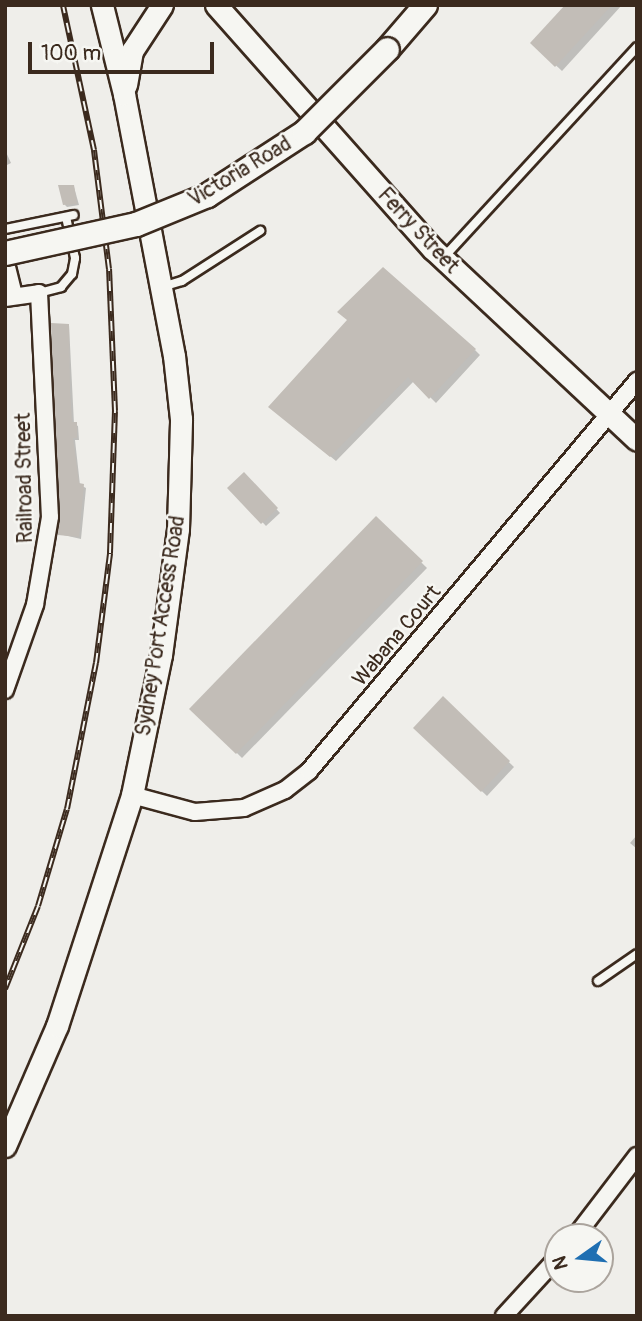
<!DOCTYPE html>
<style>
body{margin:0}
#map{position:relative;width:642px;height:1321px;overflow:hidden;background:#efeeea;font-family:Pangolin,sans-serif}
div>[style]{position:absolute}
.shadow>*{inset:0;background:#0003}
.building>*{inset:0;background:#c2bdb7}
.roads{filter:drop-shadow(2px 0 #3b2a1e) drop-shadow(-2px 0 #3b2a1e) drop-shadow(0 2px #3b2a1e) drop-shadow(0 -2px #3b2a1e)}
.lane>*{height:8px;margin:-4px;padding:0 4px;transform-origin:4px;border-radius:4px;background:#f6f6f2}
.street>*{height:16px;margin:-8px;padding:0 8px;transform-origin:8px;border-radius:8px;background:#f6f6f2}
.secondary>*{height:21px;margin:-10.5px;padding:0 10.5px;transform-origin:10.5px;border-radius:10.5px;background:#f6f6f2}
.primary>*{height:23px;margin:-11.5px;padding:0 11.5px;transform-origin:11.5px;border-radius:11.5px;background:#f6f6f2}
.rail>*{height:6px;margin-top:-3px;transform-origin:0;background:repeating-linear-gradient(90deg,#f6f6f2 0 10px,#3b2a1e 0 20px);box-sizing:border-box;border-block:2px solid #3b2a1e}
.bridges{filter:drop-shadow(2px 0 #3b2a1e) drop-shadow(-2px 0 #3b2a1e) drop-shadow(0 2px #3b2a1e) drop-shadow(0 -2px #3b2a1e)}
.primary-bridge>*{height:23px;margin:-11.5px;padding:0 11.5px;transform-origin:11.5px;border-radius:11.5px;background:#f6f6f2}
span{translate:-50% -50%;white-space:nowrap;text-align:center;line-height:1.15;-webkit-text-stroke:5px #f6f6f2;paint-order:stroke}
.street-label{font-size:21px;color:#3b2a1e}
.frame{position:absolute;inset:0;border:7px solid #3b2a1e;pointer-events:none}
.north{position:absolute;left:544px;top:1223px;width:70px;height:70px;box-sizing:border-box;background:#f6f6f2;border:2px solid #aba49d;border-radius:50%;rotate:255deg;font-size:19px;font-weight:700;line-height:28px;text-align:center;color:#3b2a1e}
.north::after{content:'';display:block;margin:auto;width:24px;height:32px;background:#1f6fb2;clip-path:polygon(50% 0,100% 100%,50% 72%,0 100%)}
.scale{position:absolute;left:28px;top:42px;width:186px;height:32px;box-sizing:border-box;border:4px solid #3b2a1e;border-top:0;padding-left:9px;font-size:21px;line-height:24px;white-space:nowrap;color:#3b2a1e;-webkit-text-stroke:5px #f6f6f2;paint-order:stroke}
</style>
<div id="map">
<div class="shadow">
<i style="clip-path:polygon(567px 5px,622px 5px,562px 71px,532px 43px)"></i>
<i style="clip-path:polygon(5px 150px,11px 163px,5px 166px)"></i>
<i style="clip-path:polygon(74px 187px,79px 205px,67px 207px,65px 205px)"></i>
<i style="clip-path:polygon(69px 325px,74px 424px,78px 426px,79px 440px,75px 440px,80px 485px,86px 488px,81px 539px,59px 534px)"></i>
<i style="clip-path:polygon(475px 350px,480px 355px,436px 403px,414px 381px,336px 461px,276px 412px)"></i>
<i style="clip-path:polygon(244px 474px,280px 513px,266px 526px,230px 488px)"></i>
<i style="clip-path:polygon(376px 518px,427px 568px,242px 758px,192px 709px)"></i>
<i style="clip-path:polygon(443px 699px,514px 767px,487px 796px,415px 728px)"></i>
<i style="clip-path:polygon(637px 835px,637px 849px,630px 843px)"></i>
</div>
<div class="building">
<i style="clip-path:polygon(565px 5px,612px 5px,555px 67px,530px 43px)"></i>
<i style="clip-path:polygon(58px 185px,74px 185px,77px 204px,63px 205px)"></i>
<i style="clip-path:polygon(383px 267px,476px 349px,429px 399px,408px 377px,330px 457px,268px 407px,347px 320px,337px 312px)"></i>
<i style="clip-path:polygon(51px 323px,69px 324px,70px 391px,72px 422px,77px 422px,77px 438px,73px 438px,79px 483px,84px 484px,79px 537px,58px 535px)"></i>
<i style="clip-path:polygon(244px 472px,278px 508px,261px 524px,227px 488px)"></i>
<i style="clip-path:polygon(376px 516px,423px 561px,236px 754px,189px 709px)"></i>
<i style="clip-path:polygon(443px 696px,510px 761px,481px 792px,413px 728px)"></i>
</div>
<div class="roads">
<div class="lane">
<i style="left:5px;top:229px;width:70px;rotate:-11.5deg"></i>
<i style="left:444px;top:257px;width:285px;rotate:-47.4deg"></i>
<i style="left:162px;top:287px;width:21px;rotate:-17deg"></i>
<i style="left:182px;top:281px;width:93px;rotate:-32.7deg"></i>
<i style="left:39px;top:293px;width:23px;rotate:-15deg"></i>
<i style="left:61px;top:287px;width:17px;rotate:-50deg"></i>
<i style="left:72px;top:274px;width:16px;rotate:-79deg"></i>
<i style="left:75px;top:258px;width:42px;rotate:-102.4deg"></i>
<i style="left:598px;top:981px;width:47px;rotate:-34.7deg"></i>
</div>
<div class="street">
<i style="left:5px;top:259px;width:38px;rotate:76deg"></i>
<i style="left:5px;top:298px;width:34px;rotate:-8deg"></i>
<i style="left:39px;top:293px;width:224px;rotate:87.2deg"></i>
<i style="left:50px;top:517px;width:89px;rotate:99.7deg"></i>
<i style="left:35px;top:605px;width:90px;rotate:109.4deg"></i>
<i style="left:132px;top:795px;width:65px;rotate:15.1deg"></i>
<i style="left:195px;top:812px;width:49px;rotate:-4.7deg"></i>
<i style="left:244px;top:808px;width:45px;rotate:-23.7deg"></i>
<i style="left:285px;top:790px;width:31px;rotate:-38deg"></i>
<i style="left:309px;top:771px;width:510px;rotate:-49.94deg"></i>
<i style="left:575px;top:1237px;width:102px;rotate:-52.6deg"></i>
<i style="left:504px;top:1316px;width:80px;rotate:-47.5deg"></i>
</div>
<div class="secondary">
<i style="left:216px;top:5px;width:327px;rotate:48.4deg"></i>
<i style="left:433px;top:249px;width:279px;rotate:43.1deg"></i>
<i style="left:126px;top:85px;width:35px;rotate:-80deg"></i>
<i style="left:132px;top:51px;width:55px;rotate:-56.9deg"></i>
<i style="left:5px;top:1146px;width:131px;rotate:-66.6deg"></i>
<i style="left:57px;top:1026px;width:243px;rotate:-72deg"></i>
<i style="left:132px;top:795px;width:143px;rotate:-78.3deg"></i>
<i style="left:161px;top:655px;width:127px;rotate:-82.3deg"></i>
<i style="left:178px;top:529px;width:110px;rotate:-88.4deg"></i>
<i style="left:181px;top:419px;width:63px;rotate:-96.3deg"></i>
<i style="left:174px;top:356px;width:267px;rotate:-100.8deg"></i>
<i style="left:124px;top:94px;width:92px;rotate:-103.9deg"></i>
</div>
<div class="primary">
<i style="left:387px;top:49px;width:58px;rotate:-49.2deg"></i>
</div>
</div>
<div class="rail">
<i style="left:5px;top:989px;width:89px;rotate:-68.3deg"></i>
<i style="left:38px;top:906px;width:101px;rotate:-73.4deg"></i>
<i style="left:67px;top:809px;width:149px;rotate:-78.8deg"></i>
<i style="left:96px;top:663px;width:111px;rotate:-82.7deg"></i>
<i style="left:110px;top:553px;width:142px;rotate:-88deg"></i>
<i style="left:115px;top:411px;width:142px;rotate:-92.4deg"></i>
<i style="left:109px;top:269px;width:120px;rotate:-97.2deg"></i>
<i style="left:94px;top:150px;width:148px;rotate:-102.1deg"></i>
</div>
<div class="bridges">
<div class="primary-bridge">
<i style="left:5px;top:253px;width:134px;rotate:-12.5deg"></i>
<i style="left:136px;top:224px;width:77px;rotate:-22.2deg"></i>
<i style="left:207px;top:195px;width:116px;rotate:-33deg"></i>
<i style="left:304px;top:132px;width:117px;rotate:-45deg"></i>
</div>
</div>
<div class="street-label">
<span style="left:240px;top:172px;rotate:-31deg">Victoria Road</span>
<span style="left:418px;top:231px;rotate:47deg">Ferry Street</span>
<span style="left:25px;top:478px;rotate:-91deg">Railroad Street</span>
<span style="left:161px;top:626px;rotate:-81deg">Sydney Port Access Road</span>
<span style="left:397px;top:636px;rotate:-50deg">Wabana Court</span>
</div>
<div class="frame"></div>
<div class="north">N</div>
<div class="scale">100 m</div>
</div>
